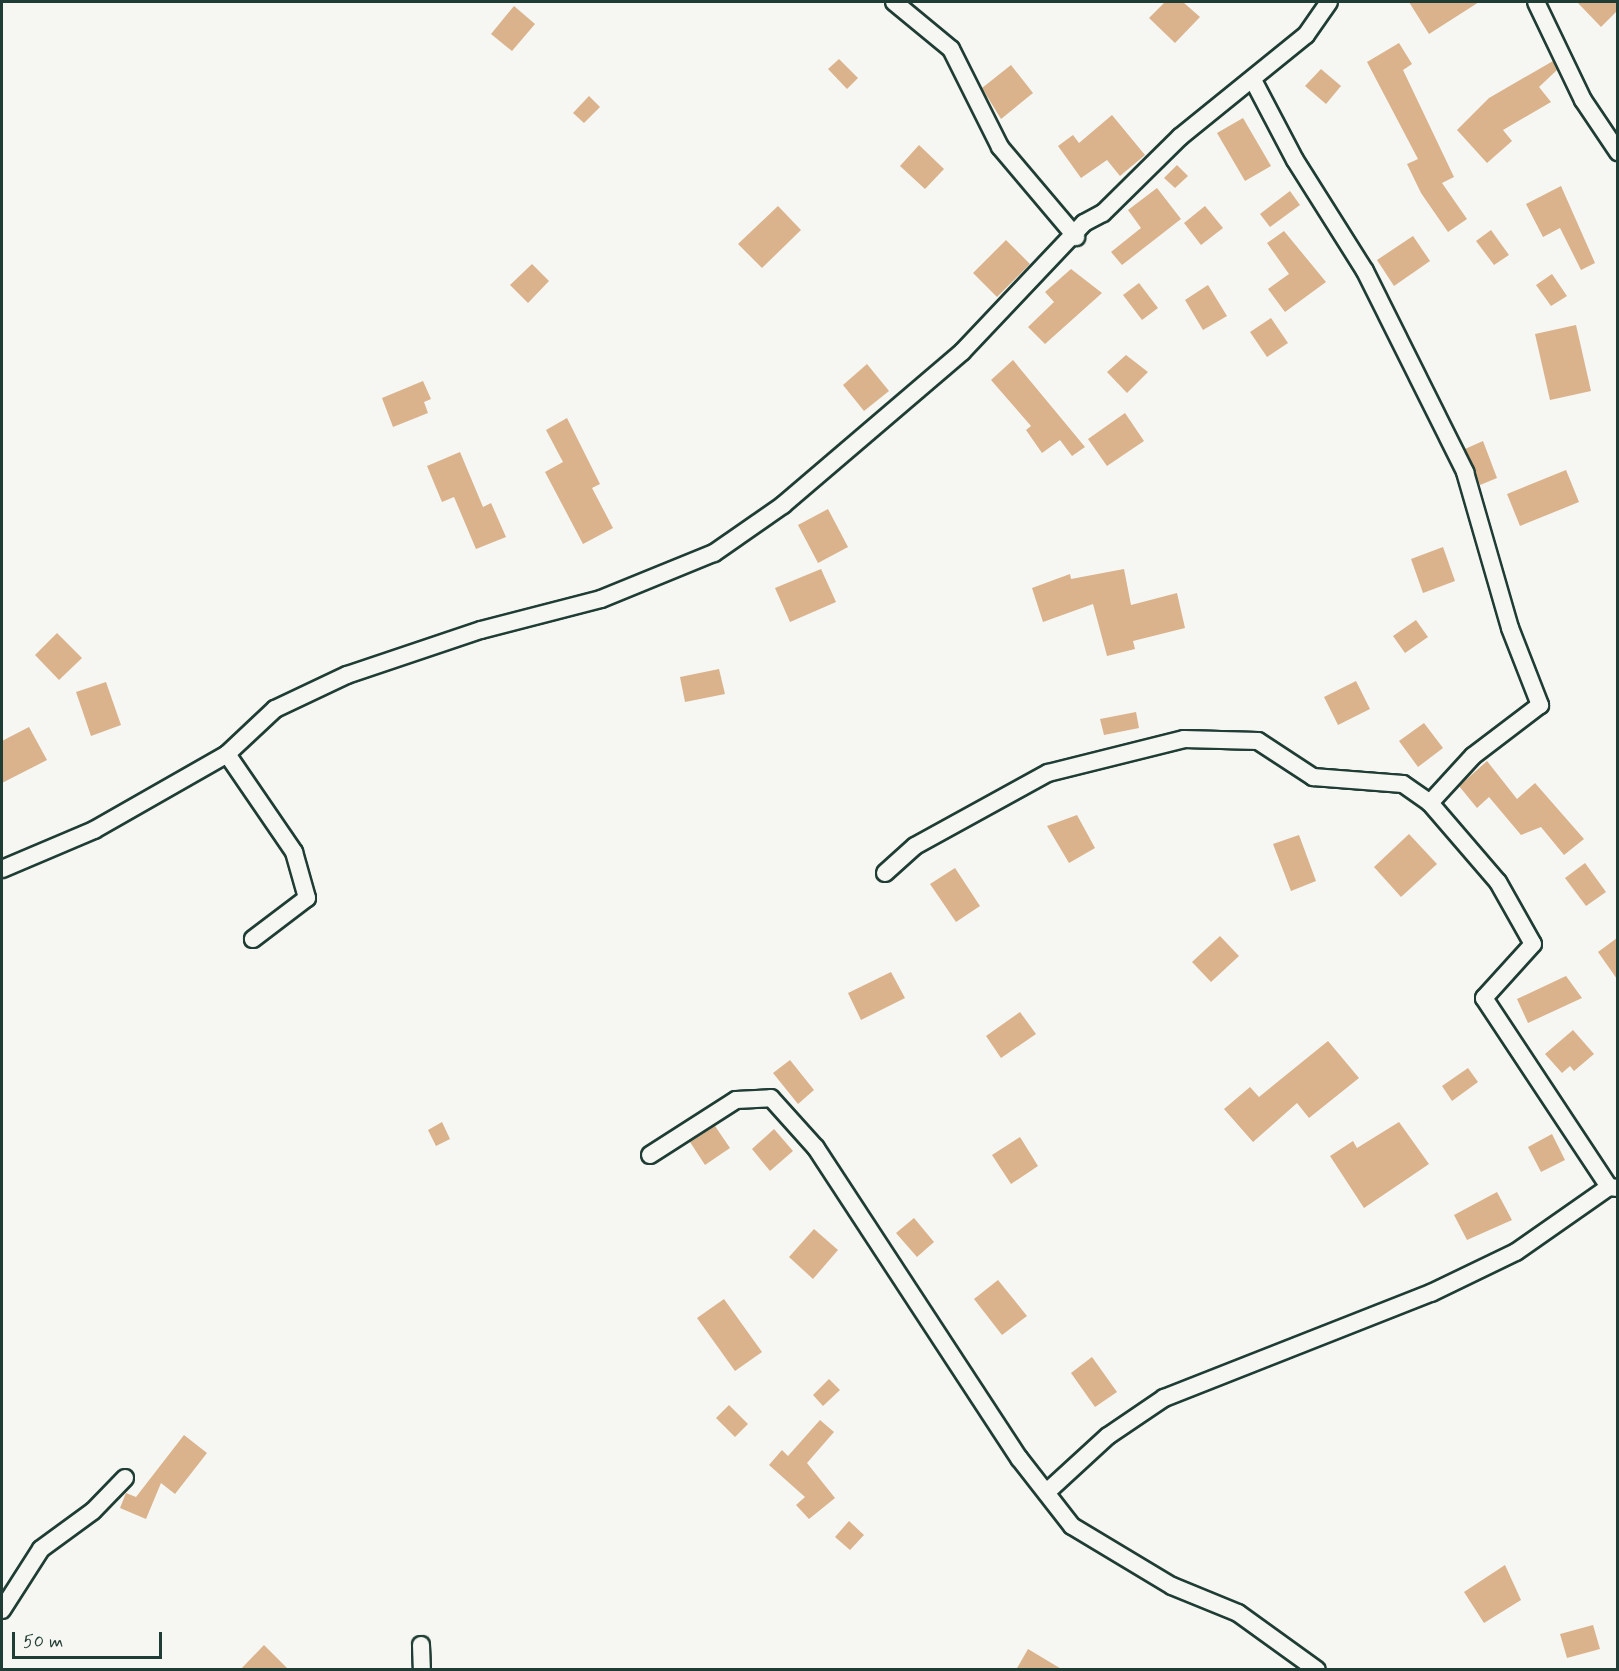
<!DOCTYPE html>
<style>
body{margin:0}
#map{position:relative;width:1619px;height:1671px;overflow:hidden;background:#f6f6f2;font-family:Mynerve,sans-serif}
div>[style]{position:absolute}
.building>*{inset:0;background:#dab38c}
.roads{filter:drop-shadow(2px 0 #1f3d34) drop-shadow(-2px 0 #1f3d34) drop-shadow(0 2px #1f3d34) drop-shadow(0 -2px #1f3d34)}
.minor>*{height:16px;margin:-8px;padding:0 8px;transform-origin:8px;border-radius:8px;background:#f6f6f2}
span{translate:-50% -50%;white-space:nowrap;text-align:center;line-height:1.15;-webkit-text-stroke:4.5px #f6f6f2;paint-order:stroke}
.frame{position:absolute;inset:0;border:3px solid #1f3d34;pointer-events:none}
.scale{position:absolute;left:12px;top:1632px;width:150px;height:27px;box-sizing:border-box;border:3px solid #1f3d34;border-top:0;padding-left:8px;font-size:18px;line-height:21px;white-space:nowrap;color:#1f3d34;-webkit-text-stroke:4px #f6f6f2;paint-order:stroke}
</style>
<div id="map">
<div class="building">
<i style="clip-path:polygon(1165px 2px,1183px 2px,1200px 17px,1175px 43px,1149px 18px)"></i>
<i style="clip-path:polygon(1409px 2px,1479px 2px,1429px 34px)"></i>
<i style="clip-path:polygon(1577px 2px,1617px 2px,1617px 11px,1601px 27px)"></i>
<i style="clip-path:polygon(514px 6px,535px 24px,512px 51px,491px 34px)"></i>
<i style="clip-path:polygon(1399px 43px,1412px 64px,1403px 70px,1454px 177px,1442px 183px,1467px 219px,1448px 232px,1421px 193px,1407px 164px,1418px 159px,1367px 62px)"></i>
<i style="clip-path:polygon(839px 59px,858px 78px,847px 89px,828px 69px)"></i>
<i style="clip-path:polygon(1553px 61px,1557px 70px,1539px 87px,1551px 102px,1503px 130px,1512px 141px,1487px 163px,1457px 130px,1489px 98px)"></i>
<i style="clip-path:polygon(1011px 65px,1033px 93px,1001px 119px,982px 88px)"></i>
<i style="clip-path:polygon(1321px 69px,1341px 86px,1326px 104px,1305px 86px)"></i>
<i style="clip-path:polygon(589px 96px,600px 107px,584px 123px,573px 113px)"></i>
<i style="clip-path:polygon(1112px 115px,1145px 155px,1120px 176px,1107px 160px,1081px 178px,1058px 146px,1073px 135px,1079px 143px)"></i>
<i style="clip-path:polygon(1243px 118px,1271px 166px,1245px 181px,1217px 133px)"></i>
<i style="clip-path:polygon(919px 145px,944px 169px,925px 189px,900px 166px)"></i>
<i style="clip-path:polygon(1177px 165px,1188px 176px,1175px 188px,1164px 178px)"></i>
<i style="clip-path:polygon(1561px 186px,1595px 263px,1581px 270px,1560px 228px,1543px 237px,1526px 204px)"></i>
<i style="clip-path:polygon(1157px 188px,1181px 219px,1122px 265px,1111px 252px,1141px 228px,1128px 210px)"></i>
<i style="clip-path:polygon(1290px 191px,1300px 205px,1270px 227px,1260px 214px)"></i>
<i style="clip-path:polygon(778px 206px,801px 230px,762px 268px,738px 244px)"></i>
<i style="clip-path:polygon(1205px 206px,1223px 228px,1201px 245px,1184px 223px)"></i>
<i style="clip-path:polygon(1491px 230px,1509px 255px,1494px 265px,1476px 241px)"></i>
<i style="clip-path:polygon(1284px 231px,1326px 282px,1285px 312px,1268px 289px,1289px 274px,1267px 243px)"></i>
<i style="clip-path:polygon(1413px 236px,1430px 261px,1394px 286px,1377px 260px)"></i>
<i style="clip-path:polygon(1006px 240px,1030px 264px,997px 297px,973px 273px)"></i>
<i style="clip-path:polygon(532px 264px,549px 281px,528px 303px,510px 285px)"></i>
<i style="clip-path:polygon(1071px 269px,1102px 293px,1045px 344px,1028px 327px,1054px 302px,1045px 292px)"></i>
<i style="clip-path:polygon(1552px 274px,1567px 296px,1551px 306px,1536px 285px)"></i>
<i style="clip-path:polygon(1139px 283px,1158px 308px,1142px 320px,1123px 295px)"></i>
<i style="clip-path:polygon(1208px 285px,1227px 316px,1203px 330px,1185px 300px)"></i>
<i style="clip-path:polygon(1271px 318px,1288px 343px,1267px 357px,1250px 332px)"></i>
<i style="clip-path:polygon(1576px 325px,1591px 391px,1550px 400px,1535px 334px)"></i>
<i style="clip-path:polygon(1126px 355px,1148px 372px,1127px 393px,1107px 372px)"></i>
<i style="clip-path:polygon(1013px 360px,1085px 447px,1072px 456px,1060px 440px,1042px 453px,1026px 430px,1031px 426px,991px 380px)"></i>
<i style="clip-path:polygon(867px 364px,889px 391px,864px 411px,843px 385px)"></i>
<i style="clip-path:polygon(423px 381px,431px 399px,424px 402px,428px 413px,393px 427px,382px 398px)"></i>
<i style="clip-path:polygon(1125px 413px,1144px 441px,1107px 466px,1088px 439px)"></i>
<i style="clip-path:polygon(567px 418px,600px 484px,592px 488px,613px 528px,583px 544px,545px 472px,563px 462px,546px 430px)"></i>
<i style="clip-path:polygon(1483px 441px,1497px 478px,1480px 485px,1465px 449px)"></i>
<i style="clip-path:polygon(460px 452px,483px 507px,491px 503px,506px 537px,476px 549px,454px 497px,442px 502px,427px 466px)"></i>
<i style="clip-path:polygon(1566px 470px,1579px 502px,1520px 526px,1507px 494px)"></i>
<i style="clip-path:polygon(828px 509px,848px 547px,818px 563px,798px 525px)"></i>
<i style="clip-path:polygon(1443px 547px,1455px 581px,1423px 593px,1411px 559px)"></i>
<i style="clip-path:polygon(821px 569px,836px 602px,790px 622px,775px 588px)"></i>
<i style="clip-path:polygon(1124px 569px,1131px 605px,1177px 593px,1185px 628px,1133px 641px,1135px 649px,1107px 656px,1093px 604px,1043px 622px,1032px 588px,1070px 574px,1071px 579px)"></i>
<i style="clip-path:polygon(1416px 620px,1428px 637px,1405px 653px,1393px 636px)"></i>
<i style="clip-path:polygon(57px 633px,82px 658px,59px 680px,35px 655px)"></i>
<i style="clip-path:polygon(719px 669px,725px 694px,685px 702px,680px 677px)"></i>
<i style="clip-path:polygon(1356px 681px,1370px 709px,1338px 725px,1324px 697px)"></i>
<i style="clip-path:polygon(106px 682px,121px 725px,91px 736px,76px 692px)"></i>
<i style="clip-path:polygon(1136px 712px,1139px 728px,1104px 735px,1100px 719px)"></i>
<i style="clip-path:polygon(1424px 723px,1443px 748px,1418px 767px,1399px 741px)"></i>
<i style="clip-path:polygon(29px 727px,47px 760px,2px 783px,2px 741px)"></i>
<i style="clip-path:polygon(1487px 761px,1517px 799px,1535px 783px,1584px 839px,1564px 855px,1541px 827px,1521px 835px,1489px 797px,1477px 808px,1459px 786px)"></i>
<i style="clip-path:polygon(1077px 815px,1095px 848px,1069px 863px,1047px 826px)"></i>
<i style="clip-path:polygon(1409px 834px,1437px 864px,1401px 897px,1374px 867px)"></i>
<i style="clip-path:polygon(1299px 835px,1316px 881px,1291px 891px,1273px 844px)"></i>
<i style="clip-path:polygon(1585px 863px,1606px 892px,1586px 906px,1565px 878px)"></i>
<i style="clip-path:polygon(955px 868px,980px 906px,956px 922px,930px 884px)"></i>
<i style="clip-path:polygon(1220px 936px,1239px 956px,1211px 982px,1192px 962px)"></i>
<i style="clip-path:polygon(1617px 938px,1617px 979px,1598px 952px)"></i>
<i style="clip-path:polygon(891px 972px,905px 998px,861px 1020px,848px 993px)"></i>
<i style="clip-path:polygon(1566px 976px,1582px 998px,1528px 1023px,1517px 999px)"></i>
<i style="clip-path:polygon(1020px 1012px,1036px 1034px,1001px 1058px,986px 1036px)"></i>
<i style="clip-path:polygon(1573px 1030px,1594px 1054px,1574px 1071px,1570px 1066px,1562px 1073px,1545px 1054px)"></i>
<i style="clip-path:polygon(1328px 1041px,1359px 1078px,1309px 1118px,1297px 1103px,1253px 1142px,1224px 1109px,1250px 1087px,1259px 1097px)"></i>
<i style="clip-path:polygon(790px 1060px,814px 1090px,798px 1104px,773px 1073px)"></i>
<i style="clip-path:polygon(1468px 1068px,1478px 1082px,1452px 1101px,1442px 1086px)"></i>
<i style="clip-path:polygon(442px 1122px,450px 1139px,436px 1146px,428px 1130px)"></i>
<i style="clip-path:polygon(1399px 1122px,1429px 1164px,1364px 1208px,1330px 1156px,1353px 1141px,1357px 1148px)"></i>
<i style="clip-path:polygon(715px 1126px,730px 1148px,705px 1165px,690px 1142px)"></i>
<i style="clip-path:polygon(774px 1129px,793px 1151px,770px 1171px,752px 1149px)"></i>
<i style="clip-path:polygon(1552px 1134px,1565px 1160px,1541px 1172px,1528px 1147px)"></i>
<i style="clip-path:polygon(1020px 1137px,1038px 1166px,1011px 1184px,992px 1155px)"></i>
<i style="clip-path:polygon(1497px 1192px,1512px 1220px,1467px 1240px,1454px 1215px)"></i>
<i style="clip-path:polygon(914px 1218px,934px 1242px,917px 1257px,896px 1233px)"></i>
<i style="clip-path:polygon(814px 1229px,838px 1250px,813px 1279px,789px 1257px)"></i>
<i style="clip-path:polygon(998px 1280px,1027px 1316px,1002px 1335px,974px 1299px)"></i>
<i style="clip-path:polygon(724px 1299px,762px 1352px,735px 1371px,697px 1318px)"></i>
<i style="clip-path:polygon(1092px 1357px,1117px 1392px,1095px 1407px,1071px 1373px)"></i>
<i style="clip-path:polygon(829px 1379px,840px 1390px,823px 1406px,813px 1395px)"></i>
<i style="clip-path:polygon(729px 1405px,748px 1424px,735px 1437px,716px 1418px)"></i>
<i style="clip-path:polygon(820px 1420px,834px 1432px,807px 1463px,835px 1498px,809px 1519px,796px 1505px,805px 1497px,769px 1465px,782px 1450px,788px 1456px)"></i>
<i style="clip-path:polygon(184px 1435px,207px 1453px,175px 1494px,161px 1483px,146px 1519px,120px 1508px,126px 1493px,136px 1497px)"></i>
<i style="clip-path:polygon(849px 1521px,864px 1535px,850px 1550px,835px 1537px)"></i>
<i style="clip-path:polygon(1505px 1565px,1521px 1600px,1484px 1623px,1464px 1592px)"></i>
<i style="clip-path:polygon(1593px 1625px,1600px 1649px,1567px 1658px,1560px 1634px)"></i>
<i style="clip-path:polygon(264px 1645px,289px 1670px,240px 1670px)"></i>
<i style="clip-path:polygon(1028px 1649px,1063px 1670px,1016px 1670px)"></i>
</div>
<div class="roads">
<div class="minor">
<i style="left:894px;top:2px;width:74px;rotate:39.5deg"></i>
<i style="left:951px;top:49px;width:110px;rotate:63.4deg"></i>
<i style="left:1000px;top:147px;width:118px;rotate:49.8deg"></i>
<i style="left:1536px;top:2px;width:109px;rotate:64.4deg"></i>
<i style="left:1583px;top:100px;width:63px;rotate:56.1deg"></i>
<i style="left:1253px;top:80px;width:90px;rotate:62.3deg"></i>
<i style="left:1295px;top:160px;width:131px;rotate:57.8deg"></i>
<i style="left:1365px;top:271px;width:225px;rotate:63.5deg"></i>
<i style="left:1465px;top:472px;width:162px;rotate:73.9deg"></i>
<i style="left:1510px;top:628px;width:83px;rotate:68.7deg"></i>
<i style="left:1540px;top:705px;width:84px;rotate:142.7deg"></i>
<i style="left:1473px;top:756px;width:64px;rotate:132.5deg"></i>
<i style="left:1430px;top:803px;width:104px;rotate:49.3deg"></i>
<i style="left:1498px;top:882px;width:71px;rotate:60.6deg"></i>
<i style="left:1533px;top:944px;width:73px;rotate:132.2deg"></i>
<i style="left:1484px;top:998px;width:227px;rotate:56.5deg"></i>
<i style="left:1609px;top:1187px;width:9px;rotate:6deg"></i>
<i style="left:227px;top:754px;width:119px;rotate:55.6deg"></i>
<i style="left:294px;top:852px;width:48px;rotate:74.2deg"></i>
<i style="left:307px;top:898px;width:68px;rotate:142.8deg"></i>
<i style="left:2px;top:869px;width:100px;rotate:-23deg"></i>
<i style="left:94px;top:830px;width:153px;rotate:-29.7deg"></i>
<i style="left:227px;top:754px;width:66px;rotate:-43.2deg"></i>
<i style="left:275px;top:709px;width:80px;rotate:-25.3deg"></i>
<i style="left:347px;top:675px;width:141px;rotate:-18.6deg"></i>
<i style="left:481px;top:630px;width:124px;rotate:-14.5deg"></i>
<i style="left:601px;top:599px;width:122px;rotate:-22.2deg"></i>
<i style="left:714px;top:553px;width:84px;rotate:-34.8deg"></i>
<i style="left:783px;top:505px;width:235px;rotate:-40.5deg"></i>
<i style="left:962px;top:352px;width:178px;rotate:-46.6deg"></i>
<i style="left:1084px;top:223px;width:21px;rotate:-28deg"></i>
<i style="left:1103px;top:213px;width:108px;rotate:-44.6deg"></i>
<i style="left:1180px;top:137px;width:162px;rotate:-39deg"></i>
<i style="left:1306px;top:35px;width:40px;rotate:-55.1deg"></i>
<i style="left:885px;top:873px;width:40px;rotate:-42deg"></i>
<i style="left:915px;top:846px;width:152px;rotate:-28.8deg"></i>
<i style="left:1048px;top:773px;width:140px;rotate:-14deg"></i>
<i style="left:1184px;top:739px;width:74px;rotate:1.5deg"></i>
<i style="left:1258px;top:741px;width:66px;rotate:33.2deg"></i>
<i style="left:1313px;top:777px;width:90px;rotate:4.4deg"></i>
<i style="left:1403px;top:784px;width:33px;rotate:35deg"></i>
<i style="left:650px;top:1155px;width:102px;rotate:-32.6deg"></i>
<i style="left:736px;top:1100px;width:35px;rotate:-3deg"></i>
<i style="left:771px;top:1098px;width:67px;rotate:48deg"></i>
<i style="left:816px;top:1148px;width:371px;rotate:56.8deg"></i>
<i style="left:1019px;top:1458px;width:86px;rotate:52.1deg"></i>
<i style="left:1072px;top:1526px;width:117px;rotate:31deg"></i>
<i style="left:1172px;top:1586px;width:71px;rotate:22.2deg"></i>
<i style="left:1238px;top:1613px;width:97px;rotate:35.8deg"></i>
<i style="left:1049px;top:1490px;width:80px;rotate:-42.5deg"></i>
<i style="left:1108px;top:1436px;width:68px;rotate:-34.2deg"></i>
<i style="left:1164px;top:1398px;width:287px;rotate:-21.5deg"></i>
<i style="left:1431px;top:1293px;width:94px;rotate:-25.8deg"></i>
<i style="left:1516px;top:1252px;width:113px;rotate:-35deg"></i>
<i style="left:2px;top:1610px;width:72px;rotate:-57.4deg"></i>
<i style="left:41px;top:1549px;width:64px;rotate:-36.2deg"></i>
<i style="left:93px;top:1511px;width:46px;rotate:-45.9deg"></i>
<i style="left:421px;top:1645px;width:25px;rotate:88deg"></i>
</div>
</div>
<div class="frame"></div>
<div class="scale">50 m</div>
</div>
